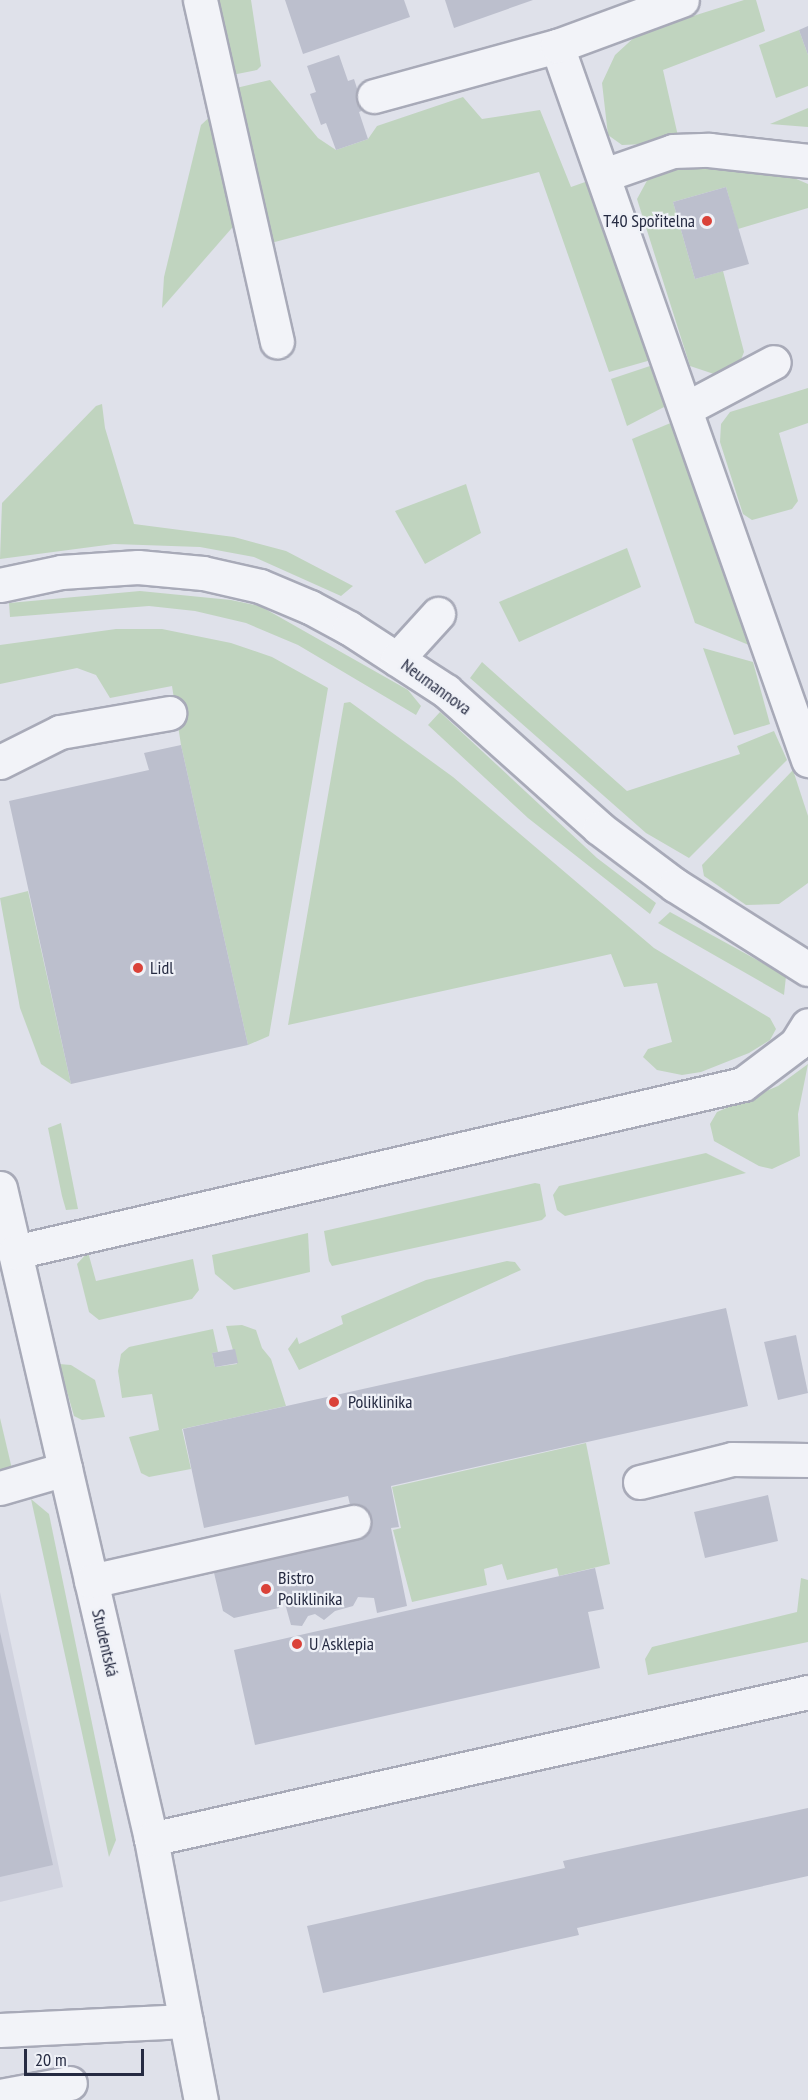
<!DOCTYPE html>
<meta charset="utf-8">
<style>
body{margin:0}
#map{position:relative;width:808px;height:2100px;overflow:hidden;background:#dfe1ea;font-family:"PT Sans Narrow",sans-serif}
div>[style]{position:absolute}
.built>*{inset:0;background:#d1d3df}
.green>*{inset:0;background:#c0d4bf}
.building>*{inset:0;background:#bcbfcd}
.roads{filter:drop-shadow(2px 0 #a8aab8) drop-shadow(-2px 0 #a8aab8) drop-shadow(0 2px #a8aab8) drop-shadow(0 -2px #a8aab8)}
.minor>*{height:33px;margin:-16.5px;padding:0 16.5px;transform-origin:16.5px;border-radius:16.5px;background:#f2f3f8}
.dots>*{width:16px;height:16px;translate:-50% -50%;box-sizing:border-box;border:3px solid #eff1f7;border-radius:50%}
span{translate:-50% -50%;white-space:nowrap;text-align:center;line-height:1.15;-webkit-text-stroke:4.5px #eff1f7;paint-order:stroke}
.poi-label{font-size:18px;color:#262b42}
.right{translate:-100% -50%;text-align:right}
.left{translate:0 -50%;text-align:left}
.street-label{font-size:18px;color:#262b42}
.scale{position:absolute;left:24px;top:2049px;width:120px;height:27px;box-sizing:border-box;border:3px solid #262b42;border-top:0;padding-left:8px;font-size:18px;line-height:21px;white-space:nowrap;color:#262b42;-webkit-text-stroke:4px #eff1f7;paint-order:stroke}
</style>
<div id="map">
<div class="built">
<i style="clip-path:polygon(0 1592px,63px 1887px,0 1902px)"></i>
</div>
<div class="green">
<i style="clip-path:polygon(209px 0,251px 0,261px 66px,257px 70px,227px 76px)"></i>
<i style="clip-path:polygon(744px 0,756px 0,765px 31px,663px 70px,678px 136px,668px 143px,622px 145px,608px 135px,602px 83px,615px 55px,639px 33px)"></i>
<i style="clip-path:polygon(799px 30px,808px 55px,808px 86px,776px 98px,759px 45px)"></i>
<i style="clip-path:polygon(270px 80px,318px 138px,336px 150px,368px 139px,377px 126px,463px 97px,482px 119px,540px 110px,571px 187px,588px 181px,651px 360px,609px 372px,539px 172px,271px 243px,232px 89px)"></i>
<i style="clip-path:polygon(808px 108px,808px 127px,770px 124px)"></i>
<i style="clip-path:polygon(214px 113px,238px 221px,162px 308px,164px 277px,201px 125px)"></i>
<i style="clip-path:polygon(701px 165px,771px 168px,808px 184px,808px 208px,738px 229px,726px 187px,673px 202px,695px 279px,723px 271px,744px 352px,740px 362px,714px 374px,690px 366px,637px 199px,649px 177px,669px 168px)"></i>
<i style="clip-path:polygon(653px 365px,666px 406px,627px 426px,611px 379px)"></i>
<i style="clip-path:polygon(808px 388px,808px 423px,779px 433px,798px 501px,792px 509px,752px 520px,743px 514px,720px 442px,721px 424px,730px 412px)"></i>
<i style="clip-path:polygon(102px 404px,105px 428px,134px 524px,234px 537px,286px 551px,353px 586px,341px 596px,254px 557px,200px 547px,114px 544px,0 559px,2px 503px,96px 406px)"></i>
<i style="clip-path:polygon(673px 422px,749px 645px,695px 623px,632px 439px)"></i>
<i style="clip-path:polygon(466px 484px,481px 533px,425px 564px,395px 511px)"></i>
<i style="clip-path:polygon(627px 548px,641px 587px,519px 642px,499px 602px)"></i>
<i style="clip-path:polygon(140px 591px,231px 600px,260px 606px,408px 690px,421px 706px,416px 715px,298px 645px,246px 623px,195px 611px,149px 606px,10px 617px,9px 603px)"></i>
<i style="clip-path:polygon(116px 629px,162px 629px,231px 643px,272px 657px,328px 688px,269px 1036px,248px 1045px,181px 745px,172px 686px,110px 698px,96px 675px,77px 668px,0 684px,0 645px)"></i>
<i style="clip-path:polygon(703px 648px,753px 662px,770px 724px,734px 735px)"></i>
<i style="clip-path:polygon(482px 662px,627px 791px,740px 754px,737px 746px,774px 731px,787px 760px,689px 858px,646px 833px,470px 678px)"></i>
<i style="clip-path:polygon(350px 702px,453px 777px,654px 948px,770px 1018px,776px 1029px,770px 1040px,749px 1053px,701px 1072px,682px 1075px,657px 1070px,643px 1057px,648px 1049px,672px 1042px,657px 983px,624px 987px,611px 954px,288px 1025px,344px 703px)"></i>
<i style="clip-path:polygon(440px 712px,597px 858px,656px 903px,650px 914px,528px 818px,428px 725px)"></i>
<i style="clip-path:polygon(793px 770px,808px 816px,808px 883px,779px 904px,746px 905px,704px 876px,702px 865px)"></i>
<i style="clip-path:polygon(28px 891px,71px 1084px,41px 1064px,20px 1008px,0 898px)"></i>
<i style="clip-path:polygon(670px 912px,786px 976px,784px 995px,658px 923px)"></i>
<i style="clip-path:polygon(808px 1064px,798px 1114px,800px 1156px,772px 1169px,759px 1166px,714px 1141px,710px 1124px,717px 1112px,778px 1086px)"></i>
<i style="clip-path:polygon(61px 1123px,78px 1209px,66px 1210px,62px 1196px,48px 1128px)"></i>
<i style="clip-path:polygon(706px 1153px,746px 1173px,565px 1216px,557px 1210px,553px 1195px,559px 1186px)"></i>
<i style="clip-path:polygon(535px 1183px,540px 1184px,546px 1216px,542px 1220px,332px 1266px,329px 1261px,324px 1231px)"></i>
<i style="clip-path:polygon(308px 1233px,310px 1272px,234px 1290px,215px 1274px,212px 1255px)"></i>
<i style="clip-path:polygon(88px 1252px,96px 1281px,193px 1259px,199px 1290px,192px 1299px,99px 1320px,89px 1312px,77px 1264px)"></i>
<i style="clip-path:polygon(507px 1261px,515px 1262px,521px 1270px,299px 1370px,288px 1349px,297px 1337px,299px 1344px,343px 1324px,341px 1316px,426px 1280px)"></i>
<i style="clip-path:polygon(226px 1326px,242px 1325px,256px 1330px,262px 1348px,271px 1359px,286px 1406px,182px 1429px,191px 1469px,149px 1477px,141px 1473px,129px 1437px,159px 1430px,152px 1394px,122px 1398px,118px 1371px,121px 1354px,129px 1347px,213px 1329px,218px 1352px,212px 1353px,215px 1367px,237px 1364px)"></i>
<i style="clip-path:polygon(59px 1364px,71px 1365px,95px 1380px,105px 1417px,82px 1420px,74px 1416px)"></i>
<i style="clip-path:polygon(0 1418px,12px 1469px,0 1477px)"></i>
<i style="clip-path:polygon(586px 1443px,610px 1564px,559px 1576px,557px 1568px,507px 1580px,502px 1564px,484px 1569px,487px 1585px,412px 1602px,393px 1530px,401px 1528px,392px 1487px)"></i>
<i style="clip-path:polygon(31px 1499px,49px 1514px,116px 1840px,109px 1857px)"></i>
<i style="clip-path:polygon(801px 1578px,808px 1580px,808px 1642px,648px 1675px,645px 1659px,652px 1647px,797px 1612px)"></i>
</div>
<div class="building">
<i style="clip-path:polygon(285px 0,404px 0,410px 17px,303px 54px)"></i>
<i style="clip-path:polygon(445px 0,533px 0,454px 28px)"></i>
<i style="clip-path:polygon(808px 26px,808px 55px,799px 30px)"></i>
<i style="clip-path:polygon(339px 55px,348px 81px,354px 79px,364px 110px,359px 112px,368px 139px,336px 150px,326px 123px,321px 125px,310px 94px,316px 92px,307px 66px)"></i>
<i style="clip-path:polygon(726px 187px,749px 264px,695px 279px,673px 202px)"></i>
<i style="clip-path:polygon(181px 745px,248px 1045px,71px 1084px,9px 801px,149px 770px,144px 753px)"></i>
<i style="clip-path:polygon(726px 1308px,748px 1406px,391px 1486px,399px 1527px,391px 1528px,407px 1606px,377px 1613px,374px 1598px,358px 1597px,353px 1606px,335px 1611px,324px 1620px,315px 1614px,308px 1616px,302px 1626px,291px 1625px,284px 1600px,279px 1608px,234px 1618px,223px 1611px,211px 1560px,306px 1538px,320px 1549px,358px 1540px,348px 1496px,204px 1528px,183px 1429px)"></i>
<i style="clip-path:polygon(796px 1335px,808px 1393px,778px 1400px,764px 1342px)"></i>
<i style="clip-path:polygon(235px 1349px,238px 1363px,215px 1367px,212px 1353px)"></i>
<i style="clip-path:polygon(768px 1495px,778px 1541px,705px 1558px,694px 1512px)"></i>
<i style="clip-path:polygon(595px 1568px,604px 1609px,588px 1612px,600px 1668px,255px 1745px,234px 1650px)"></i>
<i style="clip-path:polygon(0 1632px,53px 1865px,0 1877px)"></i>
<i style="clip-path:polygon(808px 1808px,808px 1876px,577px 1928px,579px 1935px,323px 1993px,307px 1926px,565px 1868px,563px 1861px)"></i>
</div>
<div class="roads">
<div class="minor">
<i style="left:200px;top:0;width:350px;rotate:77.3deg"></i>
<i style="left:557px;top:46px;width:757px;rotate:70.63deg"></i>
<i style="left:374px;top:96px;width:190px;rotate:-15.3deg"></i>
<i style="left:557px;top:46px;width:133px;rotate:-20.2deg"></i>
<i style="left:604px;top:175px;width:73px;rotate:-19.2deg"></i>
<i style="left:673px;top:151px;width:36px;rotate:-2deg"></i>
<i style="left:709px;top:150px;width:100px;rotate:6.3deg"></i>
<i style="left:687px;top:408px;width:98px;rotate:-27.9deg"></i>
<i style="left:0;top:585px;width:62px;rotate:-12deg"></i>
<i style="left:61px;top:572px;width:77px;rotate:-3.7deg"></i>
<i style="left:138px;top:567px;width:65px;rotate:5.3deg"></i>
<i style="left:203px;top:573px;width:58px;rotate:12.8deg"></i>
<i style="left:260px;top:586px;width:54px;rotate:22.8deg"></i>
<i style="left:310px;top:607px;width:44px;rotate:28.3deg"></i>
<i style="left:349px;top:628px;width:116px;rotate:33deg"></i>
<i style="left:446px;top:691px;width:205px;rotate:41.8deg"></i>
<i style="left:599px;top:828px;width:95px;rotate:36.9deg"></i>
<i style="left:675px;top:885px;width:157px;rotate:32.3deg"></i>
<i style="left:397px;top:659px;width:61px;rotate:-47.7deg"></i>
<i style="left:0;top:762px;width:67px;rotate:-26.6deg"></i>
<i style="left:60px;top:732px;width:111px;rotate:-9.9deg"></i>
<i style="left:0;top:1188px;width:668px;rotate:76.94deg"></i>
<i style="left:151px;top:1839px;width:266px;rotate:79.2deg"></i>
<i style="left:15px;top:1252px;width:747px;rotate:-12.99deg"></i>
<i style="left:743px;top:1084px;width:66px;rotate:-37deg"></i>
<i style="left:796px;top:1044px;width:22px;rotate:-58deg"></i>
<i style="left:640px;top:1482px;width:95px;rotate:-14deg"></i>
<i style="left:732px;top:1459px;width:76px;rotate:0.8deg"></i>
<i style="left:0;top:1488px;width:68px;rotate:-16.3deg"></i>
<i style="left:91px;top:1581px;width:269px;rotate:-12.7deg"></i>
<i style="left:151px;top:1839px;width:673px;rotate:-12.61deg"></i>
<i style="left:0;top:2030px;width:186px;rotate:-2.8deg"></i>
<i style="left:0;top:2096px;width:71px;rotate:-10.5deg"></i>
</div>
</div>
<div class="dots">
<i style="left:707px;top:221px;background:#da4239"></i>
<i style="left:138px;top:968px;background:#da4239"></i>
<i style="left:334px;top:1402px;background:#da4239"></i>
<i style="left:266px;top:1589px;background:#da4239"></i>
<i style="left:297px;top:1644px;background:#da4239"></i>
</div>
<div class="poi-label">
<span class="right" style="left:695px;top:221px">T40 Spořitelna</span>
<span class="left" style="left:150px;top:968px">Lidl</span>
<span class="left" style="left:348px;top:1402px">Poliklinika</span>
<span class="left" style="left:278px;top:1589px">Bistro<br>Poliklinika</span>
<span class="left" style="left:309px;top:1644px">U Asklepia</span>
</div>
<div class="street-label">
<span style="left:436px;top:687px;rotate:36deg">Neumannova</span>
<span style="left:105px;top:1643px;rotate:77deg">Studentská</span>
</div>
<div class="scale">20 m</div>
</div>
